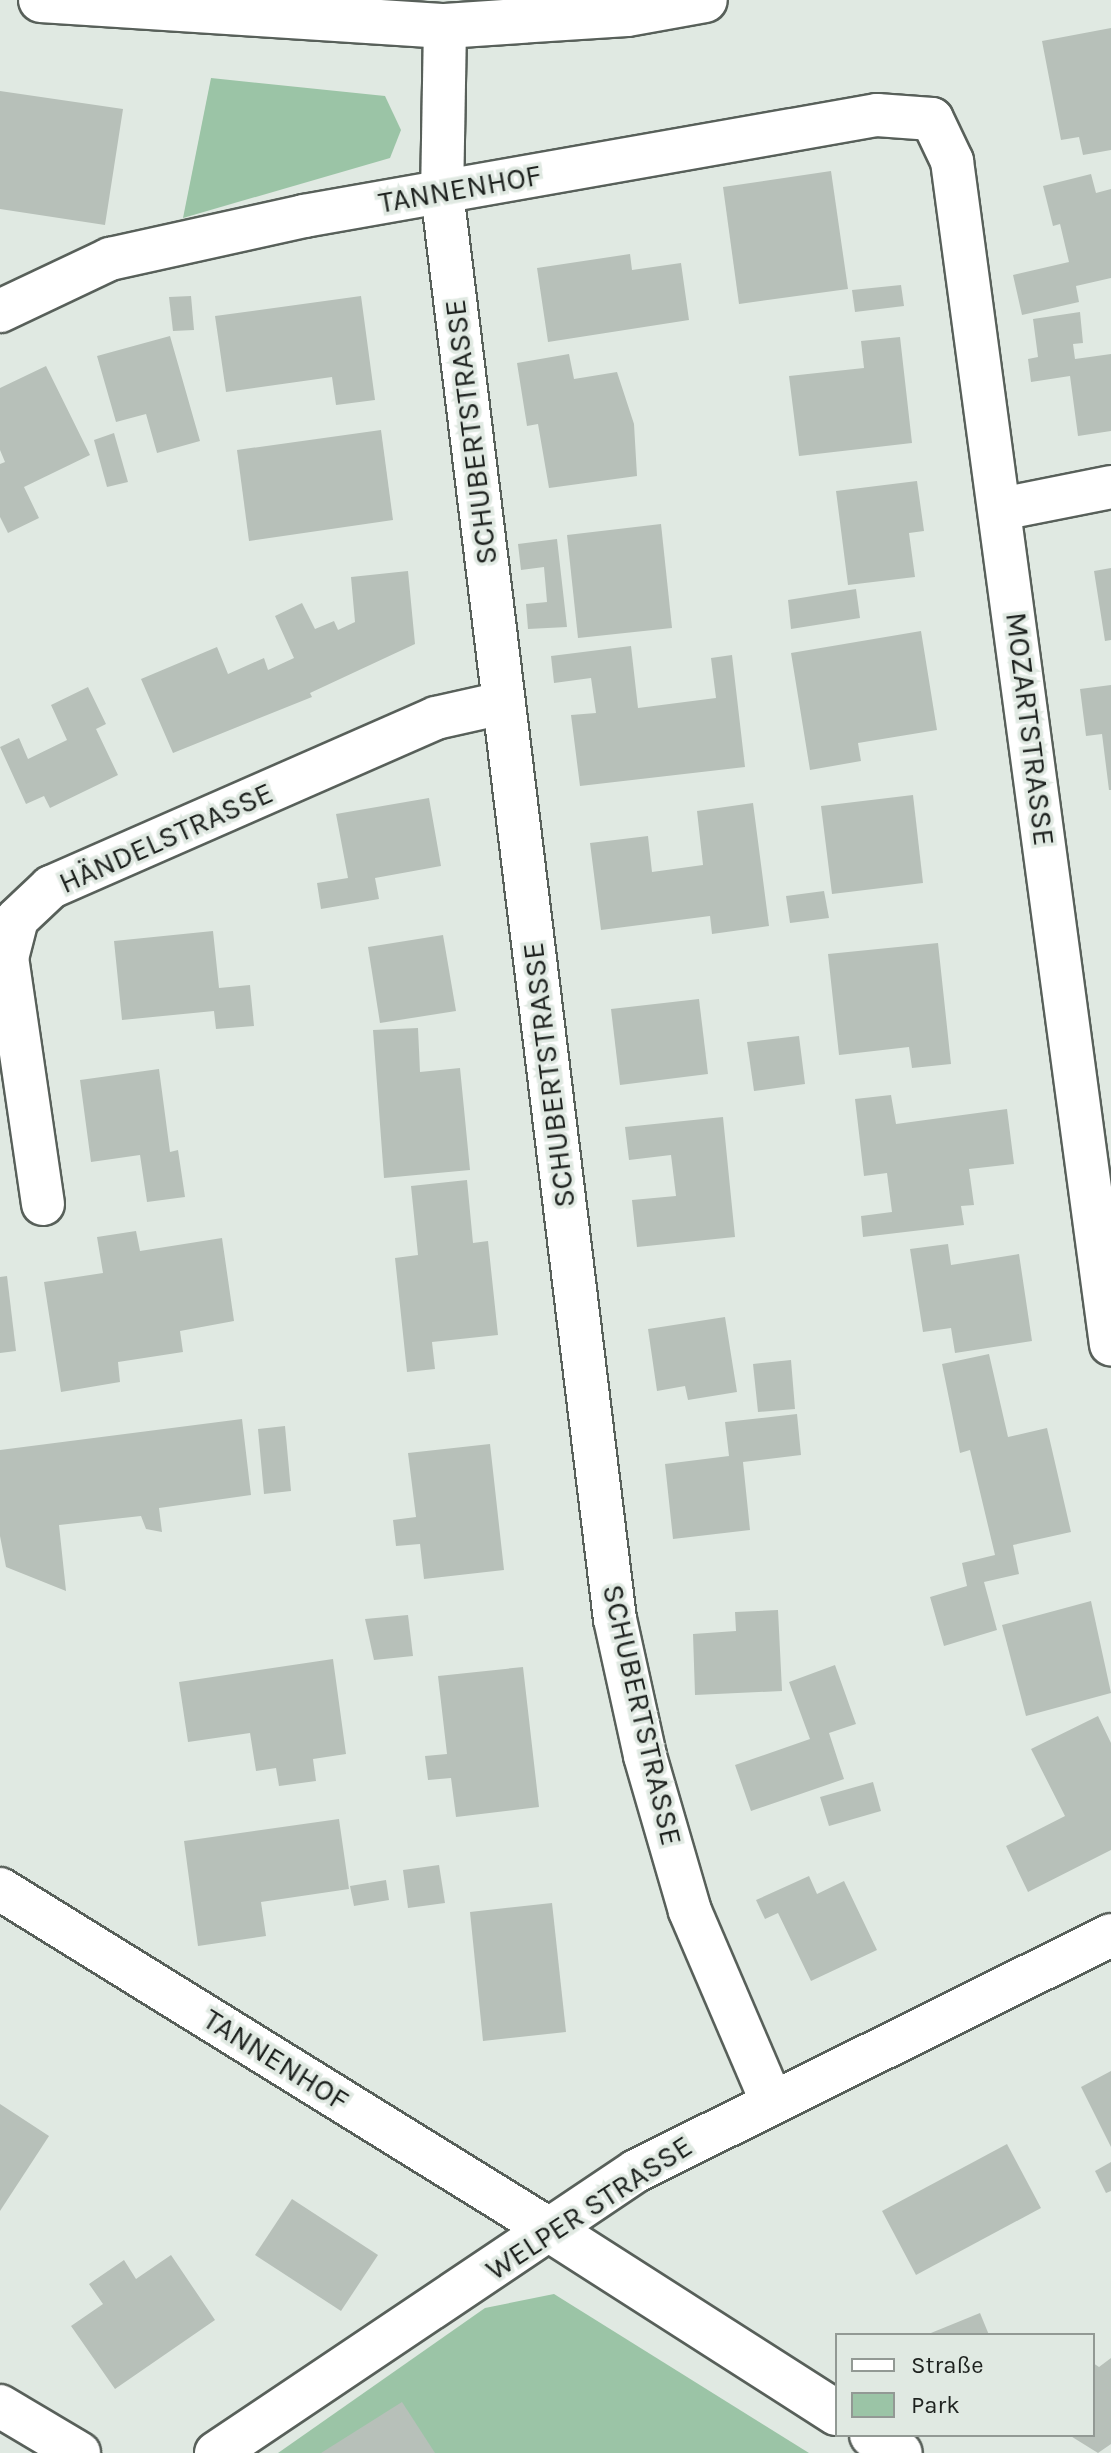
<!DOCTYPE html>
<meta charset="utf-8">
<style>
body{margin:0}
#map{position:relative;width:1111px;height:2453px;overflow:hidden;background:#e0e9e2;font-family:Karla,sans-serif}
div>[style]{position:absolute}
.green>*{inset:0;background:#9bc4a6}
.building>*{inset:0;background:#b7c0b9}
.roads{filter:drop-shadow(2px 0 #58605a) drop-shadow(-2px 0 #58605a) drop-shadow(0 2px #58605a) drop-shadow(0 -2px #58605a)}
.minor>*{height:42px;margin:-21px;padding:0 21px;transform-origin:21px;border-radius:21px;background:#fff}
.tertiary>*{height:44px;margin:-22px;padding:0 22px;transform-origin:22px;border-radius:22px;background:#fff}
.secondary>*{height:44px;margin:-22px;padding:0 22px;transform-origin:22px;border-radius:22px;background:#fff}
span{translate:-50% -50%;white-space:nowrap;text-align:center;line-height:1.15;-webkit-text-stroke:7px #e0e9e2;paint-order:stroke}
.street-label{font-size:30px;color:#1e221f}
.legend{position:absolute;left:835px;top:2333px;width:260px;height:104px;box-sizing:border-box;background:#e0e9e2;border:2px solid #929994;margin:0;padding:10px 14px;list-style:none;font-size:24px;color:#1e221f}
.legend li{display:flex;align-items:center;gap:16px;height:40px}
.legend b{width:40px;border:2px solid #929994}
</style>
<div id="map">
<div class="green">
<i style="clip-path:polygon(211px 78px,385px 96px,401px 130px,390px 158px,183px 218px)"></i>
<i style="clip-path:polygon(554px 2294px,809px 2453px,278px 2453px,485px 2308px)"></i>
</div>
<div class="building">
<i style="clip-path:polygon(1111px 28px,1111px 150px,1083px 155px,1079px 137px,1061px 140px,1042px 41px)"></i>
<i style="clip-path:polygon(0 91px,123px 109px,105px 225px,0 209px)"></i>
<i style="clip-path:polygon(831px 171px,848px 289px,739px 304px,723px 187px)"></i>
<i style="clip-path:polygon(1091px 174px,1096px 193px,1111px 189px,1111px 278px,1076px 286px,1079px 302px,1022px 315px,1013px 275px,1069px 262px,1060px 224px,1053px 226px,1043px 186px)"></i>
<i style="clip-path:polygon(630px 254px,632px 270px,681px 263px,689px 320px,548px 342px,537px 268px)"></i>
<i style="clip-path:polygon(901px 285px,904px 306px,855px 312px,852px 290px)"></i>
<i style="clip-path:polygon(191px 296px,194px 330px,173px 331px,169px 297px)"></i>
<i style="clip-path:polygon(361px 296px,375px 400px,336px 405px,332px 377px,226px 392px,215px 316px)"></i>
<i style="clip-path:polygon(1080px 312px,1083px 343px,1073px 344px,1075px 359px,1111px 354px,1111px 431px,1078px 436px,1070px 376px,1031px 382px,1028px 359px,1038px 357px,1033px 319px)"></i>
<i style="clip-path:polygon(170px 336px,200px 441px,157px 453px,146px 414px,116px 422px,97px 356px)"></i>
<i style="clip-path:polygon(900px 337px,912px 443px,799px 456px,789px 376px,864px 368px,861px 341px)"></i>
<i style="clip-path:polygon(569px 354px,574px 379px,617px 372px,634px 424px,637px 476px,549px 488px,538px 424px,527px 426px,517px 363px)"></i>
<i style="clip-path:polygon(46px 366px,90px 455px,24px 487px,39px 518px,8px 533px,0 517px,0 464px,5px 462px,0 450px,0 388px)"></i>
<i style="clip-path:polygon(381px 430px,393px 520px,249px 541px,237px 450px)"></i>
<i style="clip-path:polygon(114px 433px,128px 482px,107px 487px,94px 440px)"></i>
<i style="clip-path:polygon(917px 481px,924px 531px,909px 533px,915px 577px,848px 585px,836px 491px)"></i>
<i style="clip-path:polygon(661px 524px,672px 628px,578px 638px,567px 535px)"></i>
<i style="clip-path:polygon(557px 539px,567px 627px,528px 629px,526px 604px,547px 602px,544px 567px,521px 570px,518px 544px)"></i>
<i style="clip-path:polygon(1111px 568px,1111px 640px,1105px 641px,1094px 571px)"></i>
<i style="clip-path:polygon(408px 571px,415px 644px,310px 693px,312px 697px,173px 753px,141px 679px,217px 647px,228px 674px,264px 658px,268px 670px,294px 658px,275px 616px,302px 603px,315px 629px,334px 621px,338px 630px,355px 622px,351px 577px)"></i>
<i style="clip-path:polygon(856px 589px,860px 618px,791px 629px,788px 600px)"></i>
<i style="clip-path:polygon(921px 631px,937px 730px,858px 743px,861px 761px,810px 770px,791px 653px)"></i>
<i style="clip-path:polygon(631px 646px,638px 708px,716px 698px,711px 658px,732px 655px,745px 767px,580px 786px,571px 715px,596px 713px,591px 678px,554px 683px,551px 656px)"></i>
<i style="clip-path:polygon(1111px 685px,1111px 790px,1109px 790px,1102px 734px,1086px 736px,1080px 689px)"></i>
<i style="clip-path:polygon(88px 687px,106px 724px,96px 729px,118px 775px,50px 808px,44px 796px,26px 804px,0 747px,19px 738px,28px 759px,67px 740px,51px 705px)"></i>
<i style="clip-path:polygon(913px 795px,923px 883px,832px 894px,821px 806px)"></i>
<i style="clip-path:polygon(429px 798px,441px 866px,375px 878px,379px 899px,321px 909px,317px 883px,348px 878px,336px 814px)"></i>
<i style="clip-path:polygon(753px 803px,769px 926px,712px 934px,710px 916px,601px 930px,590px 843px,648px 836px,652px 872px,703px 865px,697px 811px)"></i>
<i style="clip-path:polygon(824px 891px,829px 918px,790px 923px,786px 896px)"></i>
<i style="clip-path:polygon(213px 931px,219px 988px,250px 985px,254px 1026px,216px 1029px,214px 1011px,122px 1020px,114px 941px)"></i>
<i style="clip-path:polygon(443px 935px,456px 1011px,380px 1023px,368px 947px)"></i>
<i style="clip-path:polygon(938px 943px,951px 1064px,912px 1068px,909px 1047px,839px 1055px,828px 954px)"></i>
<i style="clip-path:polygon(699px 999px,708px 1074px,620px 1085px,611px 1009px)"></i>
<i style="clip-path:polygon(418px 1028px,420px 1072px,460px 1068px,470px 1170px,384px 1178px,373px 1030px)"></i>
<i style="clip-path:polygon(799px 1036px,805px 1084px,754px 1091px,747px 1042px)"></i>
<i style="clip-path:polygon(159px 1069px,170px 1152px,178px 1150px,185px 1197px,147px 1202px,140px 1155px,91px 1162px,80px 1080px)"></i>
<i style="clip-path:polygon(891px 1095px,896px 1124px,1007px 1109px,1014px 1164px,969px 1169px,974px 1205px,961px 1206px,964px 1225px,863px 1237px,861px 1216px,892px 1212px,887px 1173px,864px 1176px,855px 1099px)"></i>
<i style="clip-path:polygon(723px 1117px,735px 1237px,637px 1247px,632px 1200px,676px 1196px,671px 1155px,629px 1160px,625px 1127px)"></i>
<i style="clip-path:polygon(467px 1180px,473px 1243px,488px 1241px,498px 1335px,432px 1342px,435px 1369px,407px 1372px,395px 1258px,418px 1255px,411px 1186px)"></i>
<i style="clip-path:polygon(136px 1231px,140px 1251px,222px 1238px,234px 1321px,180px 1331px,183px 1352px,118px 1362px,120px 1382px,61px 1392px,44px 1282px,103px 1273px,97px 1237px)"></i>
<i style="clip-path:polygon(948px 1244px,951px 1265px,1019px 1254px,1032px 1341px,955px 1353px,951px 1328px,923px 1332px,910px 1249px)"></i>
<i style="clip-path:polygon(7px 1276px,16px 1351px,0 1353px,0 1277px)"></i>
<i style="clip-path:polygon(725px 1317px,737px 1392px,688px 1400px,685px 1386px,657px 1391px,648px 1329px)"></i>
<i style="clip-path:polygon(989px 1354px,1008px 1437px,1047px 1428px,1071px 1532px,1013px 1545px,1019px 1574px,984px 1582px,997px 1630px,944px 1646px,930px 1597px,967px 1586px,962px 1563px,995px 1555px,970px 1450px,960px 1453px,942px 1364px)"></i>
<i style="clip-path:polygon(791px 1360px,795px 1409px,758px 1412px,753px 1364px)"></i>
<i style="clip-path:polygon(797px 1414px,801px 1455px,743px 1462px,750px 1530px,673px 1539px,665px 1464px,729px 1456px,725px 1422px)"></i>
<i style="clip-path:polygon(242px 1419px,251px 1495px,159px 1508px,162px 1532px,146px 1529px,141px 1516px,59px 1525px,66px 1591px,6px 1567px,0 1536px,0 1450px)"></i>
<i style="clip-path:polygon(285px 1426px,291px 1491px,264px 1494px,258px 1429px)"></i>
<i style="clip-path:polygon(490px 1444px,504px 1570px,424px 1579px,420px 1544px,396px 1546px,393px 1520px,416px 1517px,408px 1453px)"></i>
<i style="clip-path:polygon(1091px 1601px,1111px 1693px,1026px 1716px,1002px 1625px)"></i>
<i style="clip-path:polygon(778px 1610px,782px 1691px,695px 1695px,693px 1634px,736px 1631px,735px 1612px)"></i>
<i style="clip-path:polygon(408px 1615px,413px 1656px,374px 1660px,365px 1619px)"></i>
<i style="clip-path:polygon(333px 1659px,346px 1754px,313px 1759px,316px 1781px,279px 1786px,276px 1768px,256px 1771px,250px 1733px,188px 1742px,179px 1682px)"></i>
<i style="clip-path:polygon(835px 1665px,856px 1724px,829px 1733px,844px 1779px,751px 1811px,735px 1765px,810px 1739px,789px 1682px)"></i>
<i style="clip-path:polygon(523px 1667px,539px 1807px,456px 1817px,451px 1778px,428px 1780px,425px 1756px,447px 1754px,438px 1676px)"></i>
<i style="clip-path:polygon(1098px 1716px,1111px 1743px,1111px 1850px,1028px 1892px,1006px 1846px,1065px 1816px,1031px 1749px)"></i>
<i style="clip-path:polygon(873px 1782px,881px 1811px,829px 1826px,820px 1797px)"></i>
<i style="clip-path:polygon(339px 1819px,349px 1889px,261px 1902px,266px 1936px,198px 1946px,184px 1841px)"></i>
<i style="clip-path:polygon(439px 1865px,445px 1903px,408px 1908px,403px 1870px)"></i>
<i style="clip-path:polygon(809px 1876px,817px 1894px,844px 1881px,877px 1950px,811px 1981px,778px 1913px,765px 1919px,756px 1900px)"></i>
<i style="clip-path:polygon(386px 1880px,389px 1900px,354px 1906px,350px 1886px)"></i>
<i style="clip-path:polygon(552px 1903px,566px 2032px,483px 2041px,470px 1912px)"></i>
<i style="clip-path:polygon(1111px 2071px,1111px 2147px,1081px 2087px)"></i>
<i style="clip-path:polygon(0 2104px,49px 2136px,0 2211px)"></i>
<i style="clip-path:polygon(1007px 2144px,1041px 2208px,916px 2275px,882px 2211px)"></i>
<i style="clip-path:polygon(1111px 2162px,1111px 2191px,1106px 2193px,1095px 2171px)"></i>
<i style="clip-path:polygon(292px 2199px,378px 2255px,341px 2311px,255px 2255px)"></i>
<i style="clip-path:polygon(171px 2255px,215px 2320px,115px 2389px,71px 2326px,103px 2304px,89px 2284px,124px 2260px,136px 2279px)"></i>
<i style="clip-path:polygon(980px 2313px,989px 2335px,926px 2335px)"></i>
<i style="clip-path:polygon(1111px 2358px,1111px 2444px,1098px 2453px,1069px 2435px,1093px 2435px,1093px 2363px,1099px 2367px)"></i>
<i style="clip-path:polygon(402px 2402px,435px 2453px,321px 2453px)"></i>
</div>
<div class="roads">
<div class="minor">
<i style="left:445px;top:26px;width:166px;rotate:91deg"></i>
<i style="left:442px;top:192px;width:1437px;rotate:83.09deg"></i>
<i style="left:615px;top:1619px;width:140px;rotate:77.6deg"></i>
<i style="left:645px;top:1756px;width:161px;rotate:73.8deg"></i>
<i style="left:690px;top:1911px;width:206px;rotate:66.8deg"></i>
<i style="left:0;top:311px;width:122px;rotate:-25.3deg"></i>
<i style="left:110px;top:259px;width:199px;rotate:-12.5deg"></i>
<i style="left:304px;top:216px;width:582px;rotate:-10deg"></i>
<i style="left:877px;top:115px;width:55px;rotate:4.2deg"></i>
<i style="left:932px;top:119px;width:47px;rotate:64.5deg"></i>
<i style="left:952px;top:161px;width:1194px;rotate:82.35deg"></i>
<i style="left:1001px;top:509px;width:112px;rotate:-11.3deg"></i>
<i style="left:43px;top:1204px;width:249px;rotate:-98.3deg"></i>
<i style="left:7px;top:958px;width:40px;rotate:-75.6deg"></i>
<i style="left:17px;top:919px;width:47px;rotate:-43.3deg"></i>
<i style="left:51px;top:887px;width:420px;rotate:-23.7deg"></i>
<i style="left:436px;top:718px;width:69px;rotate:-12.6deg"></i>
<i style="left:0;top:1889px;width:649px;rotate:31.78deg"></i>
<i style="left:0;top:2406px;width:92px;rotate:30.7deg"></i>
<i style="left:216px;top:2453px;width:506px;rotate:-33.88deg"></i>
<i style="left:636px;top:2171px;width:530px;rotate:-26.42deg"></i>
</div>
<div class="tertiary">
<i style="left:552px;top:2231px;width:338px;rotate:32.6deg"></i>
<i style="left:872px;top:2435px;width:33px;rotate:33deg"></i>
</div>
<div class="secondary">
<i style="left:41px;top:0;width:405px;rotate:3.7deg"></i>
<i style="left:445px;top:26px;width:182px;rotate:-3.8deg"></i>
<i style="left:627px;top:14px;width:79px;rotate:-10.2deg"></i>
</div>
</div>
<div class="street-label">
<span style="left:460px;top:189px;rotate:-10deg">TANNENHOF</span>
<span style="left:471px;top:432px;rotate:-97deg">SCHUBERTSTRASSE</span>
<span style="left:1030px;top:729px;rotate:83deg">MOZARTSTRASSE</span>
<span style="left:166px;top:838px;rotate:-24deg">HÄNDELSTRASSE</span>
<span style="left:549px;top:1075px;rotate:-97deg">SCHUBERTSTRASSE</span>
<span style="left:642px;top:1715px;rotate:77deg">SCHUBERTSTRASSE</span>
<span style="left:276px;top:2060px;rotate:32deg">TANNENHOF</span>
<span style="left:589px;top:2208px;rotate:-33deg">WELPER STRASSE</span>
</div>
<ul class="legend">
<li><b style="height:10px;background:#fff"></b>Straße</li>
<li><b style="height:22px;background:#9bc4a6"></b>Park</li>
</ul>
</div>
